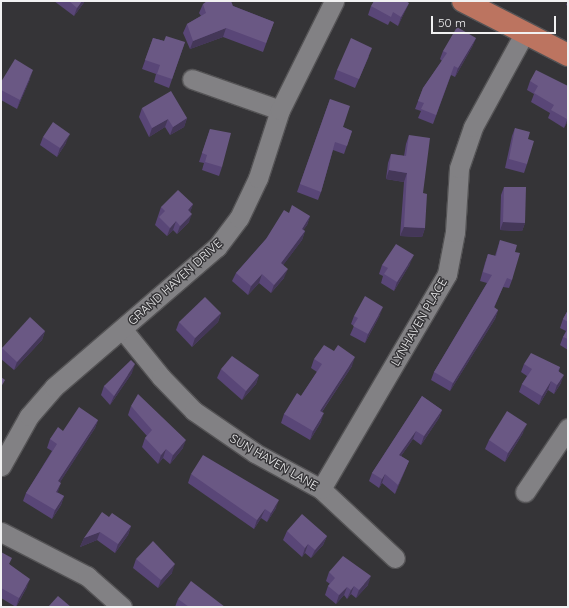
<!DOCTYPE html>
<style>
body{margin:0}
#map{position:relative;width:569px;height:608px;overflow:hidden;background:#353437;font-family:Quicksand,sans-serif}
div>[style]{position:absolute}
.roads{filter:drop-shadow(1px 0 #545355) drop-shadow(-1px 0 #545355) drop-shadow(0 1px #545355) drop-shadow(0 -1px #545355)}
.minor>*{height:19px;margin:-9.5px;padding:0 9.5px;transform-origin:9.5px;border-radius:9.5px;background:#828184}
.major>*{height:22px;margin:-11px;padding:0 11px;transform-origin:11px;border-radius:11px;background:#bc7460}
.wall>*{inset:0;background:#594677}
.shaded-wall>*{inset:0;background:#443758}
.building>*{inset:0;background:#6a5884}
span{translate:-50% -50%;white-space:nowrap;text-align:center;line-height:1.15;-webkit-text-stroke:3px #353437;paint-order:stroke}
.street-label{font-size:12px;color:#f1f1f2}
.frame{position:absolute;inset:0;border:2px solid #f1f1f2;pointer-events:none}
.scale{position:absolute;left:431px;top:16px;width:125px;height:18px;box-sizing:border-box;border:2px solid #f1f1f2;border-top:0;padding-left:5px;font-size:12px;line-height:14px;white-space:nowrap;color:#f1f1f2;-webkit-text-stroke:3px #353437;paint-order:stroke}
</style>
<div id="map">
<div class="roads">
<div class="minor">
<i style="left:192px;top:79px;width:93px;rotate:19.4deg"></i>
<i style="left:123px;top:330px;width:60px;rotate:51deg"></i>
<i style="left:161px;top:377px;width:47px;rotate:45.9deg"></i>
<i style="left:194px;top:411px;width:74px;rotate:34.5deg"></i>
<i style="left:255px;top:453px;width:75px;rotate:28.6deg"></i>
<i style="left:321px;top:489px;width:101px;rotate:43deg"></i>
<i style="left:1px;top:466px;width:57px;rotate:-60.8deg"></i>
<i style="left:29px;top:416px;width:38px;rotate:-49deg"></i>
<i style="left:54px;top:387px;width:215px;rotate:-40.7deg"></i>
<i style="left:217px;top:247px;width:36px;rotate:-53deg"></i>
<i style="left:239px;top:218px;width:44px;rotate:-64.6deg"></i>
<i style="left:258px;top:178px;width:71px;rotate:-72.1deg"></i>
<i style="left:280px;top:110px;width:122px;rotate:-63.6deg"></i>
<i style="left:321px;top:489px;width:249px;rotate:-59.6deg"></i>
<i style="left:447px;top:274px;width:43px;rotate:-79.2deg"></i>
<i style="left:455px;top:232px;width:64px;rotate:-86.4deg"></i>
<i style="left:459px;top:168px;width:43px;rotate:-71.1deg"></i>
<i style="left:473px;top:127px;width:108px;rotate:-61.3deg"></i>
<i style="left:525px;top:492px;width:77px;rotate:-56.1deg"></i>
<i style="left:1px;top:532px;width:97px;rotate:27.1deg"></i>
<i style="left:87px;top:576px;width:47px;rotate:41.5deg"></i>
</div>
<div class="major">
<i style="left:463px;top:1px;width:118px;rotate:27.2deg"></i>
</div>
</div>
<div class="wall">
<i style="clip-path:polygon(54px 1px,85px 1px,74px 16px)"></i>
<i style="clip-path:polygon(568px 1px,568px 6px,566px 5px)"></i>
<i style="clip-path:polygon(409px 3px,405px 11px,398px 26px,390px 21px,388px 25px,368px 15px,371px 6px)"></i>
<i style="clip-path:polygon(203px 4px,233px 6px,274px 22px,263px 52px,223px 37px,190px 49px,183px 33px,187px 24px,201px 16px,199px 13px)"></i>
<i style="clip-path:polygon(153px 38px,164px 41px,185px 42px,169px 88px,154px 82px,156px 74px,142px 69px)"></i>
<i style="clip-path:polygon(476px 38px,472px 47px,455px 77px,451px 75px,433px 124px,418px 118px,421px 111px,415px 109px,423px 88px,442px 61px,440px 59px,443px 51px)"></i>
<i style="clip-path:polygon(369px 56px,355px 88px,334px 79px,337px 70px)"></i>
<i style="clip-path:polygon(30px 79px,17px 109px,1px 100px,1px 82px)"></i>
<i style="clip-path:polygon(530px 81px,568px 86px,568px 121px,564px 128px,548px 118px,550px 113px,531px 102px,534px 94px,527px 90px)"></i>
<i style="clip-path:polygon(330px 99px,343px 127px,352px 131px,344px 154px,333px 150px,321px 192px,318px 200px,297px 192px)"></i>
<i style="clip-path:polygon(142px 108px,187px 118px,184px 127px,170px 135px,165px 127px,149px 137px,139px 117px)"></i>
<i style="clip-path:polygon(515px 128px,528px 139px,527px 164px,524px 173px,505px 168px,512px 136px)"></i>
<i style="clip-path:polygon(210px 129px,222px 167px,219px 176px,202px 170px,204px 163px,199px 162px)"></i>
<i style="clip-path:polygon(409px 135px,423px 193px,425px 228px,422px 237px,400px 236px,404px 182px,386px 179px,388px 163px,391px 154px,404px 156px,406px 144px)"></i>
<i style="clip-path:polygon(43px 137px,66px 143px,57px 157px,40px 145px)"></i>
<i style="clip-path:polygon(504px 187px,525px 223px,522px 231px,500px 230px,501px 195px)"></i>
<i style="clip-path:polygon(193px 204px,190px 212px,189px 222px,177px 234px,173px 230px,167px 236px,155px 225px,161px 207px)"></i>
<i style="clip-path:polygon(289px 213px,310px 216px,307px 225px,303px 230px,305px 231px,302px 240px,283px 265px,284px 278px,271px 293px,259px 283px,248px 295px,232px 281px,236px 273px)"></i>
<i style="clip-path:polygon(500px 240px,515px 252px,512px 280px,509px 288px,503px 287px,494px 308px,498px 310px,495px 319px,450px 391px,431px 380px,434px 372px,487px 283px,480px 281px,485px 263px,488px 254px,495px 256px)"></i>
<i style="clip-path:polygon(410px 264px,394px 291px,381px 283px,383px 276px,379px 274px,382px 265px)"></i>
<i style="clip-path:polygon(568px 310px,568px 350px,560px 345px,563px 337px,566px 331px,560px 328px,563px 319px)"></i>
<i style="clip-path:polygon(221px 313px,218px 322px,192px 347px,176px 330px,179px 322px)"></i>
<i style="clip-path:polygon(380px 315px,365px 343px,350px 335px,354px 326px,351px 324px,354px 316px)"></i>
<i style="clip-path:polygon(45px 331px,42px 340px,14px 370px,1px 359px,1px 350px,2px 348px)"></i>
<i style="clip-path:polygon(314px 359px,352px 366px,322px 412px,321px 422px,310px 440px,281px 423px,284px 414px,301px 396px,317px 372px,311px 368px)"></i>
<i style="clip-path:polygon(524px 364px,560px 367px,559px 371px,561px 383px,554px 394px,548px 390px,539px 405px,519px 392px,522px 384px,527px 376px,521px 372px)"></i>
<i style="clip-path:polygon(221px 369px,259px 375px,256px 384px,242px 400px,217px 378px)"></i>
<i style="clip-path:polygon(132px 373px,110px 405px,101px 395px,104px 386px)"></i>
<i style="clip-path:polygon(422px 396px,442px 410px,439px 418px,421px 445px,413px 439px,401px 456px,409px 461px,395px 494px,382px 483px,379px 488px,369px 481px,372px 473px)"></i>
<i style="clip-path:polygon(131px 406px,183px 448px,170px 464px,163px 458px,158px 464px,142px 447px,145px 438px,147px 436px,128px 415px)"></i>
<i style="clip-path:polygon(98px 420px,95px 428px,60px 482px,57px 492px,64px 496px,61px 505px,52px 519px,23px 501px,26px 493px,52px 451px,47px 448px,50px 439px,63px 431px)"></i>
<i style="clip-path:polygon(523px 433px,505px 462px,485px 449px,489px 440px)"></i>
<i style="clip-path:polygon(191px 474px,276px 508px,267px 522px,261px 518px,254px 529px,188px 483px)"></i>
<i style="clip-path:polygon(109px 517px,131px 526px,128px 535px,115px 553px,97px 540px,80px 547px,84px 538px)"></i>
<i style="clip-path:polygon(287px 531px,327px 536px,323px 545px,311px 558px,305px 553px,302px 557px,283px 540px)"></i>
<i style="clip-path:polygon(1px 552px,10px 565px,27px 587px,16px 607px,1px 598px)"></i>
<i style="clip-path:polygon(136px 559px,172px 573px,158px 588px,133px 568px)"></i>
<i style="clip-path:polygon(329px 572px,368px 585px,356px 598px,351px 594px,347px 599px,344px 595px,336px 604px,325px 595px,328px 586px,330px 584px,326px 581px)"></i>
<i style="clip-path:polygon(178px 599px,225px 607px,175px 607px)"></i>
</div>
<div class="shaded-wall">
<i style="clip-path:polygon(82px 1px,85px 1px,74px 16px,77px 8px)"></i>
<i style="clip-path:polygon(409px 3px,405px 11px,398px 26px,401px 17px)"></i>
<i style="clip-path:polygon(226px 28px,223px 37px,190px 49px,193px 41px)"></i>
<i style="clip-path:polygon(476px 38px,472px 47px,455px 77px,458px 68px)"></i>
<i style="clip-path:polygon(33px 70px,30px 79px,17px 109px,20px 100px)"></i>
<i style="clip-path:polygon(187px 118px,184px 127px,170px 135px,173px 127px)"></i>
<i style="clip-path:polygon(568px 118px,568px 121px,564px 128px)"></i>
<i style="clip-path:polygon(168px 119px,165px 127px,149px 137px,152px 128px)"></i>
<i style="clip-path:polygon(70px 134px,66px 143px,57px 157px,60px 148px)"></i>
<i style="clip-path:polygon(389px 170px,407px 173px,404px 182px,386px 179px)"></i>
<i style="clip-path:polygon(193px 204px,190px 213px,188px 210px)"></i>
<i style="clip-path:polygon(192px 214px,189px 222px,177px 234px,180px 226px)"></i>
<i style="clip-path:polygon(310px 216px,307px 225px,298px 238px,302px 229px)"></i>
<i style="clip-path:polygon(176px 221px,173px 230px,167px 236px,170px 228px)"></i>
<i style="clip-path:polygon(503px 222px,525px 223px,522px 231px,500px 230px)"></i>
<i style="clip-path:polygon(404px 227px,425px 228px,422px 237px,400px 236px)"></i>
<i style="clip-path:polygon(305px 231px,302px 240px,278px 272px,281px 263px)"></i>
<i style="clip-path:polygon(414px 255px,410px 264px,394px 291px,397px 282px)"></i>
<i style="clip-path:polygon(288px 269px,284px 278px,271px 293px,274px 285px)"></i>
<i style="clip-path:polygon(262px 274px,259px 283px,248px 295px,251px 286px)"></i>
<i style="clip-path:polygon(383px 307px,380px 315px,365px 343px,368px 334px)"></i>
<i style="clip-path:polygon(498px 310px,495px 319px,450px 391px,453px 383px)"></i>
<i style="clip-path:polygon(221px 313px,218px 322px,192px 347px,195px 338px)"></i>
<i style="clip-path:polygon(45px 331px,42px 340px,14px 370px,17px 362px)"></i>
<i style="clip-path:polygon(355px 357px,352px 366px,317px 419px,320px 411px)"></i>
<i style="clip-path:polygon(135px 364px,132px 373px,110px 405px,114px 396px)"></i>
<i style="clip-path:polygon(259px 375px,256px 384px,242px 400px,246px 391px)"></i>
<i style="clip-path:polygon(564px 375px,561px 383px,554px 394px,557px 385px)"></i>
<i style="clip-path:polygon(551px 381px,548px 390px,539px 405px,542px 396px)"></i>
<i style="clip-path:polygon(442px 410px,439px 418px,421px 445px,424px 436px)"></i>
<i style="clip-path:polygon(324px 413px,321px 422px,310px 440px,313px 431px)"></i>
<i style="clip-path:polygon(98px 420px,95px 428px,55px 490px,58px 481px)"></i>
<i style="clip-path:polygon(527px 424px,523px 433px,505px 462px,508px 453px)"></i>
<i style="clip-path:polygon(416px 431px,413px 439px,396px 463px,399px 455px)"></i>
<i style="clip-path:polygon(186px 440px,183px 448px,170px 464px,173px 455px)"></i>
<i style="clip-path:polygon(166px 449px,163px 458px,158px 464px,161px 455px)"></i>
<i style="clip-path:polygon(409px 461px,405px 470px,395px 494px,398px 485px)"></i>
<i style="clip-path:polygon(385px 474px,382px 483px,379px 488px,382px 479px)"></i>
<i style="clip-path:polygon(61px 483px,58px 492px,53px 500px,56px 492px)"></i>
<i style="clip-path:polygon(64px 496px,61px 505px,52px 519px,55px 510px)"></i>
<i style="clip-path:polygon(279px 500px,276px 508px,267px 522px,271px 513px)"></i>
<i style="clip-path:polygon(265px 509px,261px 518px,254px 529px,257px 520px)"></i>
<i style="clip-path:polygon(131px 526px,128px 535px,115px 553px,118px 544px)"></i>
<i style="clip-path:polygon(100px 532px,97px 540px,80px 547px,84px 538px)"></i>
<i style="clip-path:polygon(327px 536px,323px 545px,311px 558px,315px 550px)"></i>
<i style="clip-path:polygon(308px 544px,305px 553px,302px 557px,305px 548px)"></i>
<i style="clip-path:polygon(175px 564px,172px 573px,158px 588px,161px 580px)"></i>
<i style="clip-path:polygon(371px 576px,368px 585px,356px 598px,359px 590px)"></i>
<i style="clip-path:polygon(30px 579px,27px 587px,16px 607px,19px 598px)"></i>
<i style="clip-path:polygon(354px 586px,351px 594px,347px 599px,351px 590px)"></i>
<i style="clip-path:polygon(347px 587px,344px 595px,336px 604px,339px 595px)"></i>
</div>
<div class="building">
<i style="clip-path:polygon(69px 1px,82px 1px,77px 8px)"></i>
<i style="clip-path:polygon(207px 1px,231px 1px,233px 6px,274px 22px,266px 43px,226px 28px,193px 41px,187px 24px,206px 13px,203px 4px)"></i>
<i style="clip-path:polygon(374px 1px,406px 1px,409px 3px,401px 17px,393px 12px,391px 17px,371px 6px)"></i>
<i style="clip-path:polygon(457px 27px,476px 38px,458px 68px,454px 66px,436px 115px,421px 109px,424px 103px,418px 101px,423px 88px,447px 53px,443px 51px)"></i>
<i style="clip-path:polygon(166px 36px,185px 42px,172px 79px,157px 74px,160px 65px,145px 60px,153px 38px,164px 41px)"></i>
<i style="clip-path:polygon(351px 38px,372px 48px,359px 79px,337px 70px)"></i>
<i style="clip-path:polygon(15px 59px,33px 70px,20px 100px,1px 90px,1px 82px)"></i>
<i style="clip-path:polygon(536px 70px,568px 86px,568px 118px,567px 119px,551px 110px,554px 105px,534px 93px,538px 86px,530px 81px)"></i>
<i style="clip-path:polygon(171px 91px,187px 118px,173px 127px,168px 119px,152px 128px,142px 108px)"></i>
<i style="clip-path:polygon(330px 99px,350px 106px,343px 127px,352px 131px,347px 146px,335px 142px,321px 192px,300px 184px)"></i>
<i style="clip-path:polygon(53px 122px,70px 134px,60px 148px,43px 137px)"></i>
<i style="clip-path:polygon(515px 128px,530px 132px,528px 139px,534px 141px,527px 164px,509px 159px)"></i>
<i style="clip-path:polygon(210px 129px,231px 133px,222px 167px,205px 162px,207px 155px,202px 153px)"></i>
<i style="clip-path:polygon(409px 135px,430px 138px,423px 193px,427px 194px,425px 228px,404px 227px,407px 173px,389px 170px,391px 154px,406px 156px)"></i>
<i style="clip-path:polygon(504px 187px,526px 187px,525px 223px,503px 222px)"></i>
<i style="clip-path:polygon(178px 190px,193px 204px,188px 210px,192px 214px,180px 226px,176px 221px,170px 228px,159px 217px,165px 211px,161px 207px)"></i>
<i style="clip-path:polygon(292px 205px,310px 216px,302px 229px,305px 231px,281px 263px,288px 269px,274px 285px,262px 274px,251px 286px,236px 273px,266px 239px,284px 210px,289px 213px)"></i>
<i style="clip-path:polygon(500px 240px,517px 245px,515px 252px,520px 253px,512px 280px,507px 278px,494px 307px,498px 310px,453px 383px,434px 372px,492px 275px,483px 272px,488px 254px,496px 256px)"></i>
<i style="clip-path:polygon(396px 244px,414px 255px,397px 282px,384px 274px,388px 268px,382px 265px)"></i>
<i style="clip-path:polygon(365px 296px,383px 307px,368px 334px,353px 326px,358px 318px,354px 316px)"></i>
<i style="clip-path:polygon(205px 297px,221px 313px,195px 338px,179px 322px)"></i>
<i style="clip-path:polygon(568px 310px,568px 322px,563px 319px)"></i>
<i style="clip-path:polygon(30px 317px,45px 331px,17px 362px,2px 348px)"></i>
<i style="clip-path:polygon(568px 329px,568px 339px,563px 337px)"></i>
<i style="clip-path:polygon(324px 345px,334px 351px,338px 345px,355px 357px,320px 411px,324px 413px,313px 431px,284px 414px,297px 393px,301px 396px,322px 364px,314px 359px)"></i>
<i style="clip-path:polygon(531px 353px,560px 367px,558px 371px,564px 375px,557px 385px,551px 381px,542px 396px,522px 384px,532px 369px,524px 364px)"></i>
<i style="clip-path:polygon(232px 356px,259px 375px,246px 391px,221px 369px)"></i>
<i style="clip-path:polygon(131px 360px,135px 364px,114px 396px,104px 386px)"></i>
<i style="clip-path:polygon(1px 377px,5px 380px,1px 387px)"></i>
<i style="clip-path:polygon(138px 394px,186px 440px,173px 455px,166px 449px,161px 455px,145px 438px,152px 430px,131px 406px)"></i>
<i style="clip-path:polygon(422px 396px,442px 410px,424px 436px,416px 431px,399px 455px,409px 461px,398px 485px,385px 474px,382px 479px,372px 473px)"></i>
<i style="clip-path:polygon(79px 407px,98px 420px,58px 481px,61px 483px,56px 492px,64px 496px,55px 510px,26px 493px,57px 444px,50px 439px,58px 427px,63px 431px)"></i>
<i style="clip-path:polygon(507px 411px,527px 424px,508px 453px,489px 440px)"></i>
<i style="clip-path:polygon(203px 455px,279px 500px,271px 513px,265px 509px,257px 520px,191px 474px)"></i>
<i style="clip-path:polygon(102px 512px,109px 517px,112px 513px,131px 526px,118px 544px,100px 532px,84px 538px)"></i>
<i style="clip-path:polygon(302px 514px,327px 536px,315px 550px,308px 544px,305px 548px,287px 531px)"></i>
<i style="clip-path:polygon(153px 541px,175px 564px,161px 580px,136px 559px)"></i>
<i style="clip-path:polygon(1px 552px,12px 558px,9px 564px,30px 579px,19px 598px,1px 588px)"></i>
<i style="clip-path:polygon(343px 556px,371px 576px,359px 590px,354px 586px,351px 590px,347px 587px,339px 595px,328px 586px,335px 578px,329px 572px)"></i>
<i style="clip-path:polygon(191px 581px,225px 607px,189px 607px,178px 599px)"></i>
<i style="clip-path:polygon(58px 596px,71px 607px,48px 607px)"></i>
</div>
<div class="street-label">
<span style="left:175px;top:282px;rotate:-42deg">GRAND HAVEN DRIVE</span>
<span style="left:419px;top:322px;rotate:-60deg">LYNHAVEN PLACE</span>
<span style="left:274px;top:462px;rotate:30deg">SUN HAVEN LANE</span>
</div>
<div class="frame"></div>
<div class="scale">50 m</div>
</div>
